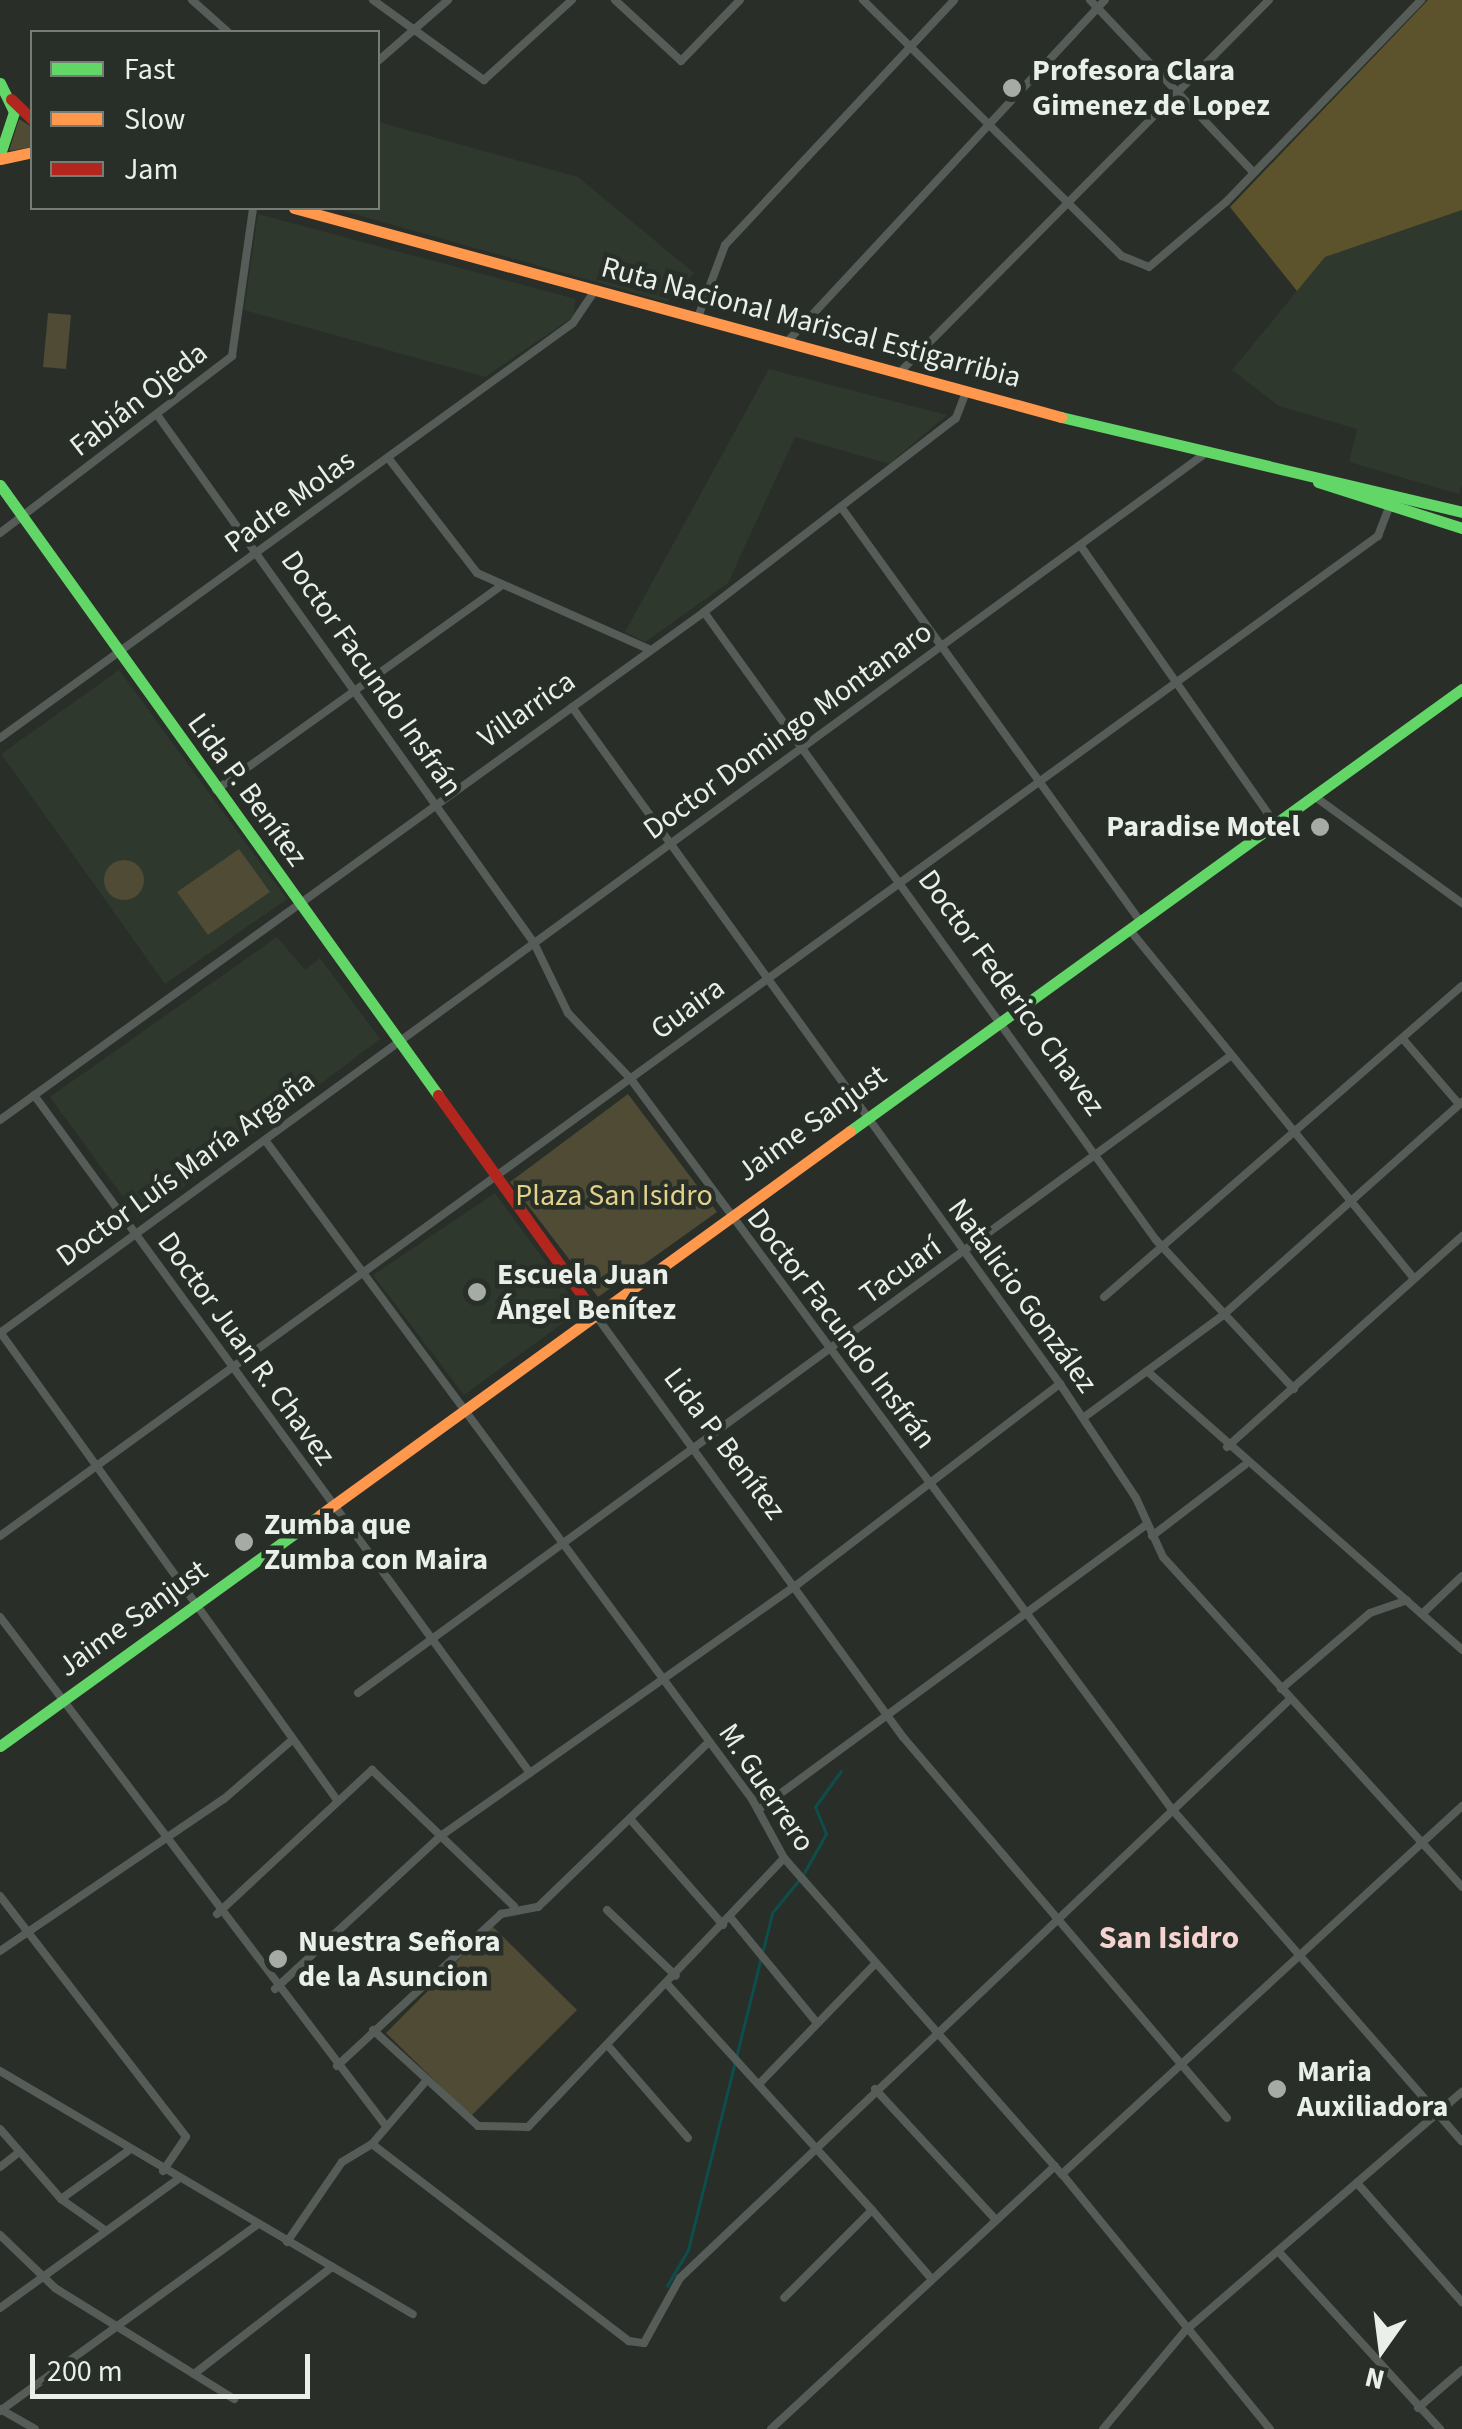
<!DOCTYPE html>
<meta charset="utf-8">
<style>
body{margin:0}
#map{position:relative;width:1462px;height:2429px;overflow:hidden;background:#292e29;font-family:"Source Sans 3",sans-serif}
div>[style]{position:absolute}
.built>*{inset:0;background:#2e382d}
.green>*{inset:0;background:#4f4b34}
.round{border-radius:50%}
.forest>*{inset:0;background:#5c532c}
.stream>*{height:2.5px;margin:-1.25px;padding:0 1.25px;transform-origin:1.25px;border-radius:1.25px;background:#0d4e4c}
.street>*{height:8px;margin:-4px;padding:0 4px;transform-origin:4px;border-radius:4px;background:#565d59}
.fast>*{height:11px;margin:-5.5px;padding:0 5.5px;transform-origin:5.5px;border-radius:5.5px;background:#63d668}
.slow>*{height:11px;margin:-5.5px;padding:0 5.5px;transform-origin:5.5px;border-radius:5.5px;background:#ff974d}
.jam>*{height:11px;margin:-5.5px;padding:0 5.5px;transform-origin:5.5px;border-radius:5.5px;background:#b3261e}
.dots>*{width:28px;height:28px;translate:-50% -50%;box-sizing:border-box;border:5px solid #282f28;border-radius:50%}
span{translate:-50% -50%;white-space:nowrap;text-align:center;line-height:1.15;-webkit-text-stroke:9px #282f28;paint-order:stroke}
.poi-label{font-size:30px;color:#eaefea;font-weight:700}
.left{translate:0 -50%;text-align:left}
.right{translate:-100% -50%;text-align:right}
.street-label{font-size:30px;color:#eaefea}
.park-label{font-size:30px;color:#e4d189}
.neighbourhood-label{font-size:32px;color:#f6d3d1;font-weight:700}
.legend{position:absolute;left:30px;top:30px;width:350px;height:180px;box-sizing:border-box;background:#282f28;border:2px solid #767c76;margin:0;padding:12px 18px;list-style:none;font-size:30px;color:#eaefea}
.legend li{display:flex;align-items:center;gap:20px;height:50px}
.legend b{width:50px;border:2px solid #767c76}
.north{position:absolute;left:1332px;top:2299px;width:100px;height:100px;-webkit-text-stroke:8px #282f28;paint-order:stroke;rotate:194deg;font-size:28px;font-weight:700;line-height:40px;text-align:center;color:#eaefea}
.north::after{content:'';display:block;margin:auto;width:35px;height:45px;background:#eaefea;clip-path:polygon(50% 0,100% 100%,50% 72%,0 100%)}
.scale{position:absolute;left:30px;top:2354px;width:280px;height:45px;box-sizing:border-box;border:5px solid #eaefea;border-top:0;padding-left:12px;font-size:30px;line-height:35px;white-space:nowrap;color:#eaefea;-webkit-text-stroke:8px #282f28;paint-order:stroke}
</style>
<div id="map">
<div class="built">
<i style="clip-path:polygon(378px 122px,578px 177px,694px 273px,667px 302px,333px 208px,378px 208px)"></i>
<i style="clip-path:polygon(1462px 210px,1462px 486px,1459px 494px,1349px 462px,1357px 429px,1279px 406px,1232px 370px,1325px 257px)"></i>
<i style="clip-path:polygon(258px 214px,576px 299px,573px 317px,485px 377px,244px 310px)"></i>
<i style="clip-path:polygon(769px 369px,947px 415px,889px 464px,795px 437px,728px 583px,645px 642px,625px 632px)"></i>
<i style="clip-path:polygon(119px 670px,287px 899px,165px 984px,1px 754px)"></i>
<i style="clip-path:polygon(277px 937px,305px 970px,320px 958px,380px 1039px,140px 1220px,50px 1097px)"></i>
<i style="clip-path:polygon(495px 1193px,581px 1310px,464px 1395px,373px 1275px)"></i>
</div>
<div class="green">
<i style="clip-path:polygon(19px 119px,32px 127px,32px 147px,9px 151px)"></i>
<i style="clip-path:polygon(48px 313px,71px 315px,66px 369px,43px 367px)"></i>
<i style="clip-path:polygon(239px 849px,270px 892px,208px 935px,177px 892px)"></i>
<i class="round" style="left:104px;top:860px;width:40px;height:40px"></i>
<i style="clip-path:polygon(628px 1094px,717px 1212px,598px 1297px,510px 1182px)"></i>
<i style="clip-path:polygon(492px 1926px,577px 2010px,471px 2116px,386px 2033px)"></i>
</div>
<div class="forest">
<i style="clip-path:polygon(1428px 0,1462px 0,1462px 210px,1325px 257px,1297px 291px,1230px 207px)"></i>
</div>
<div class="stream">
<i style="left:804px;top:1873px;width:45px;rotate:-60.6deg"></i>
<i style="left:826px;top:1834px;width:29px;rotate:-112deg"></i>
<i style="left:815px;top:1807px;width:44px;rotate:-54.2deg"></i>
<i style="left:763px;top:1950px;width:38px;rotate:-76deg"></i>
<i style="left:772px;top:1913px;width:43px;rotate:-50.7deg"></i>
<i style="left:667px;top:2286px;width:42px;rotate:-59.7deg"></i>
<i style="left:688px;top:2250px;width:301px;rotate:-76deg"></i>
</div>
<div class="street">
<i style="left:192px;top:0;width:48px;rotate:41.6deg"></i>
<i style="left:373px;top:0;width:137px;rotate:35.8deg"></i>
<i style="left:484px;top:80px;width:119px;rotate:-42.3deg"></i>
<i style="left:615px;top:0;width:90px;rotate:42.7deg"></i>
<i style="left:681px;top:61px;width:85px;rotate:-46deg"></i>
<i style="left:863px;top:0;width:364px;rotate:44.7deg"></i>
<i style="left:1122px;top:256px;width:29px;rotate:22deg"></i>
<i style="left:1149px;top:267px;width:101px;rotate:-40.2deg"></i>
<i style="left:1226px;top:202px;width:281px;rotate:-46deg"></i>
<i style="left:1090px;top:0;width:238px;rotate:46.5deg"></i>
<i style="left:378px;top:61px;width:93px;rotate:-41.1deg"></i>
<i style="left:698px;top:317px;width:77px;rotate:-69.4deg"></i>
<i style="left:725px;top:245px;width:335px;rotate:-46.9deg"></i>
<i style="left:787px;top:342px;width:467px;rotate:-47.1deg"></i>
<i style="left:899px;top:373px;width:525px;rotate:-45.23deg"></i>
<i style="left:158px;top:416px;width:647px;rotate:54.49deg"></i>
<i style="left:534px;top:943px;width:78px;rotate:64.1deg"></i>
<i style="left:568px;top:1013px;width:90px;rotate:46.4deg"></i>
<i style="left:630px;top:1078px;width:909px;rotate:53.46deg"></i>
<i style="left:1171px;top:1808px;width:442px;rotate:48.9deg"></i>
<i style="left:389px;top:459px;width:144px;rotate:52.3deg"></i>
<i style="left:477px;top:573px;width:190px;rotate:23.9deg"></i>
<i style="left:841px;top:507px;width:511px;rotate:54.16deg"></i>
<i style="left:0;top:533px;width:292px;rotate:-37.3deg"></i>
<i style="left:232px;top:356px;width:149px;rotate:-81.9deg"></i>
<i style="left:1080px;top:545px;width:340px;rotate:55deg"></i>
<i style="left:704px;top:612px;width:774px;rotate:54.26deg"></i>
<i style="left:1156px;top:1240px;width:203px;rotate:47.2deg"></i>
<i style="left:572px;top:707px;width:835px;rotate:54.21deg"></i>
<i style="left:1060px;top:1384px;width:137px;rotate:56.3deg"></i>
<i style="left:1136px;top:1498px;width:65px;rotate:65.4deg"></i>
<i style="left:1163px;top:1557px;width:445px;rotate:47.8deg"></i>
<i style="left:0;top:738px;width:707px;rotate:-35.91deg"></i>
<i style="left:573px;top:323px;width:40px;rotate:-56deg"></i>
<i style="left:216px;top:790px;width:349px;rotate:-35.6deg"></i>
<i style="left:1314px;top:796px;width:183px;rotate:35.9deg"></i>
<i style="left:1129px;top:929px;width:449px;rotate:50.8deg"></i>
<i style="left:1403px;top:1039px;width:86px;rotate:49.3deg"></i>
<i style="left:34px;top:1095px;width:840px;rotate:53.81deg"></i>
<i style="left:0;top:1120px;width:868px;rotate:-35.81deg"></i>
<i style="left:704px;top:612px;width:318px;rotate:-37.6deg"></i>
<i style="left:956px;top:418px;width:28px;rotate:-69deg"></i>
<i style="left:265px;top:1140px;width:819px;rotate:53.54deg"></i>
<i style="left:752px;top:1799px;width:67px;rotate:61.5deg"></i>
<i style="left:784px;top:1858px;width:421px;rotate:48.7deg"></i>
<i style="left:1062px;top:2174px;width:329px;rotate:50.8deg"></i>
<i style="left:1104px;top:1297px;width:474px;rotate:-41deg"></i>
<i style="left:594px;top:1313px;width:525px;rotate:53.92deg"></i>
<i style="left:903px;top:1737px;width:500px;rotate:49.62deg"></i>
<i style="left:0;top:1332px;width:577px;rotate:54.24deg"></i>
<i style="left:0;top:1333px;width:1489px;rotate:-36.12deg"></i>
<i style="left:1147px;top:1371px;width:421px;rotate:41.5deg"></i>
<i style="left:1083px;top:1418px;width:172px;rotate:-36.3deg"></i>
<i style="left:1222px;top:1316px;width:322px;rotate:-41.7deg"></i>
<i style="left:1227px;top:1447px;width:316px;rotate:-41.9deg"></i>
<i style="left:0;top:1536px;width:1703px;rotate:-35.97deg"></i>
<i style="left:1378px;top:536px;width:30px;rotate:-69deg"></i>
<i style="left:1152px;top:1536px;width:117px;rotate:-37.4deg"></i>
<i style="left:1422px;top:1614px;width:55px;rotate:-43.5deg"></i>
<i style="left:0;top:1617px;width:639px;rotate:52.83deg"></i>
<i style="left:1281px;top:1689px;width:117px;rotate:-40.5deg"></i>
<i style="left:1370px;top:1613px;width:39px;rotate:-19deg"></i>
<i style="left:358px;top:1693px;width:1078px;rotate:-36.14deg"></i>
<i style="left:758px;top:1810px;width:483px;rotate:-36.3deg"></i>
<i style="left:630px;top:1819px;width:141px;rotate:48.7deg"></i>
<i style="left:0;top:1896px;width:304px;rotate:52.3deg"></i>
<i style="left:186px;top:2137px;width:41px;rotate:124.1deg"></i>
<i style="left:607px;top:1910px;width:95px;rotate:43.7deg"></i>
<i style="left:217px;top:1914px;width:212px;rotate:-42.9deg"></i>
<i style="left:372px;top:1770px;width:197px;rotate:43.8deg"></i>
<i style="left:730px;top:1917px;width:137px;rotate:50.6deg"></i>
<i style="left:0;top:1951px;width:271px;rotate:-34.2deg"></i>
<i style="left:224px;top:1799px;width:90px;rotate:-40.9deg"></i>
<i style="left:668px;top:1985px;width:304px;rotate:47.8deg"></i>
<i style="left:872px;top:2210px;width:124px;rotate:135deg"></i>
<i style="left:275px;top:1989px;width:227px;rotate:-42.7deg"></i>
<i style="left:442px;top:1835px;width:436px;rotate:-35.2deg"></i>
<i style="left:798px;top:1584px;width:330px;rotate:-37.4deg"></i>
<i style="left:373px;top:2030px;width:142px;rotate:42.4deg"></i>
<i style="left:478px;top:2126px;width:50px;rotate:1.1deg"></i>
<i style="left:528px;top:2127px;width:371px;rotate:-46.4deg"></i>
<i style="left:610px;top:2048px;width:119px;rotate:49.1deg"></i>
<i style="left:337px;top:2066px;width:224px;rotate:-42.8deg"></i>
<i style="left:501px;top:1914px;width:38px;rotate:-11deg"></i>
<i style="left:538px;top:1907px;width:238px;rotate:-44deg"></i>
<i style="left:0;top:2071px;width:479px;rotate:30.5deg"></i>
<i style="left:761px;top:2082px;width:163px;rotate:-46deg"></i>
<i style="left:875px;top:2089px;width:177px;rotate:47.3deg"></i>
<i style="left:0;top:2129px;width:93px;rotate:48.9deg"></i>
<i style="left:61px;top:2199px;width:55px;rotate:35.4deg"></i>
<i style="left:372px;top:2144px;width:324px;rotate:37.5deg"></i>
<i style="left:629px;top:2341px;width:15px;rotate:8deg"></i>
<i style="left:644px;top:2343px;width:74px;rotate:-61deg"></i>
<i style="left:680px;top:2278px;width:840px;rotate:-43.5deg"></i>
<i style="left:0;top:2167px;width:23px;rotate:-38deg"></i>
<i style="left:1062px;top:2174px;width:544px;rotate:-42.61deg"></i>
<i style="left:1357px;top:2183px;width:159px;rotate:48.6deg"></i>
<i style="left:61px;top:2199px;width:82px;rotate:-35.6deg"></i>
<i style="left:872px;top:2210px;width:90px;rotate:49.1deg"></i>
<i style="left:0;top:2235px;width:76px;rotate:43.9deg"></i>
<i style="left:55px;top:2288px;width:211px;rotate:31.8deg"></i>
<i style="left:287px;top:2242px;width:97px;rotate:-55.5deg"></i>
<i style="left:342px;top:2162px;width:35px;rotate:-31deg"></i>
<i style="left:372px;top:2144px;width:83px;rotate:-49.4deg"></i>
<i style="left:1278px;top:2251px;width:241px;rotate:47.7deg"></i>
<i style="left:0;top:2308px;width:220px;rotate:-35.9deg"></i>
<i style="left:194px;top:2374px;width:175px;rotate:-37.8deg"></i>
<i style="left:1418px;top:2408px;width:58px;rotate:-40.8deg"></i>
<i style="left:0;top:2409px;width:40px;rotate:29.7deg"></i>
<i style="left:0;top:2411px;width:317px;rotate:-35.9deg"></i>
<i style="left:771px;top:2429px;width:387px;rotate:-42.8deg"></i>
<i style="left:1103px;top:2429px;width:128px;rotate:-50.1deg"></i>
<i style="left:1185px;top:2331px;width:366px;rotate:-40.8deg"></i>
</div>
<div class="fast">
<i style="left:0;top:83px;width:32px;rotate:64deg"></i>
<i style="left:14px;top:112px;width:44px;rotate:108.4deg"></i>
<i style="left:1061px;top:417px;width:412px;rotate:13.3deg"></i>
<i style="left:1318px;top:482px;width:151px;rotate:17.7deg"></i>
<i style="left:0;top:485px;width:751px;rotate:54.32deg"></i>
<i style="left:850px;top:1131px;width:755px;rotate:-35.84deg"></i>
<i style="left:0;top:1746px;width:395px;rotate:-35.8deg"></i>
</div>
<div class="slow">
<i style="left:0;top:159px;width:33px;rotate:-12deg"></i>
<i style="left:294px;top:208px;width:795px;rotate:15.24deg"></i>
<i style="left:320px;top:1515px;width:654px;rotate:-35.92deg"></i>
</div>
<div class="jam">
<i style="left:11px;top:99px;width:29px;rotate:44deg"></i>
<i style="left:438px;top:1095px;width:267px;rotate:54.3deg"></i>
</div>
<div class="dots">
<i style="left:1012px;top:88px;background:#a6aba6"></i>
<i style="left:1320px;top:827px;background:#a6aba6"></i>
<i style="left:477px;top:1292px;background:#a6aba6"></i>
<i style="left:244px;top:1542px;background:#a6aba6"></i>
<i style="left:278px;top:1959px;background:#a6aba6"></i>
<i style="left:1277px;top:2089px;background:#a6aba6"></i>
</div>
<div class="poi-label">
<span class="left" style="left:1032px;top:88px">Profesora Clara<br>Gimenez de Lopez</span>
<span class="right" style="left:1300px;top:827px">Paradise Motel</span>
<span class="left" style="left:497px;top:1292px">Escuela Juan<br>Ángel Benítez</span>
<span class="left" style="left:264px;top:1542px">Zumba que<br>Zumba con Maira</span>
<span class="left" style="left:298px;top:1959px">Nuestra Señora<br>de la Asuncion</span>
<span class="left" style="left:1297px;top:2089px">Maria<br>Auxiliadora</span>
</div>
<div class="street-label">
<span style="left:811px;top:323px;rotate:15deg">Ruta Nacional Mariscal Estigarribia</span>
<span style="left:139px;top:400px;rotate:-38deg">Fabián Ojeda</span>
<span style="left:290px;top:502px;rotate:-36deg">Padre Molas</span>
<span style="left:371px;top:674px;rotate:55deg">Doctor Facundo Insfrán</span>
<span style="left:527px;top:710px;rotate:-35deg">Villarrica</span>
<span style="left:788px;top:731px;rotate:-36deg">Doctor Domingo Montanaro</span>
<span style="left:247px;top:790px;rotate:54deg">Lida P. Benítez</span>
<span style="left:1011px;top:993px;rotate:54deg">Doctor Federico Chavez</span>
<span style="left:688px;top:1009px;rotate:-36deg">Guaira</span>
<span style="left:812px;top:1124px;rotate:-36deg">Jaime Sanjust</span>
<span style="left:186px;top:1169px;rotate:-36deg">Doctor Luís María Argaña</span>
<span style="left:901px;top:1271px;rotate:-36deg">Tacuarí</span>
<span style="left:1022px;top:1296px;rotate:54deg">Natalicio González</span>
<span style="left:841px;top:1329px;rotate:53deg">Doctor Facundo Insfrán</span>
<span style="left:246px;top:1349px;rotate:54deg">Doctor Juan R. Chavez</span>
<span style="left:724px;top:1444px;rotate:53deg">Lida P. Benítez</span>
<span style="left:133px;top:1619px;rotate:-36deg">Jaime Sanjust</span>
<span style="left:766px;top:1788px;rotate:56deg">M. Guerrero</span>
</div>
<div class="park-label">
<span style="left:614px;top:1196px">Plaza San Isidro</span>
</div>
<div class="neighbourhood-label">
<span style="left:1169px;top:1938px">San Isidro</span>
</div>
<ul class="legend">
<li><b style="height:12px;background:#63d668"></b>Fast</li>
<li><b style="height:12px;background:#ff974d"></b>Slow</li>
<li><b style="height:12px;background:#b3261e"></b>Jam</li>
</ul>
<div class="north">N</div>
<div class="scale">200 m</div>
</div>
